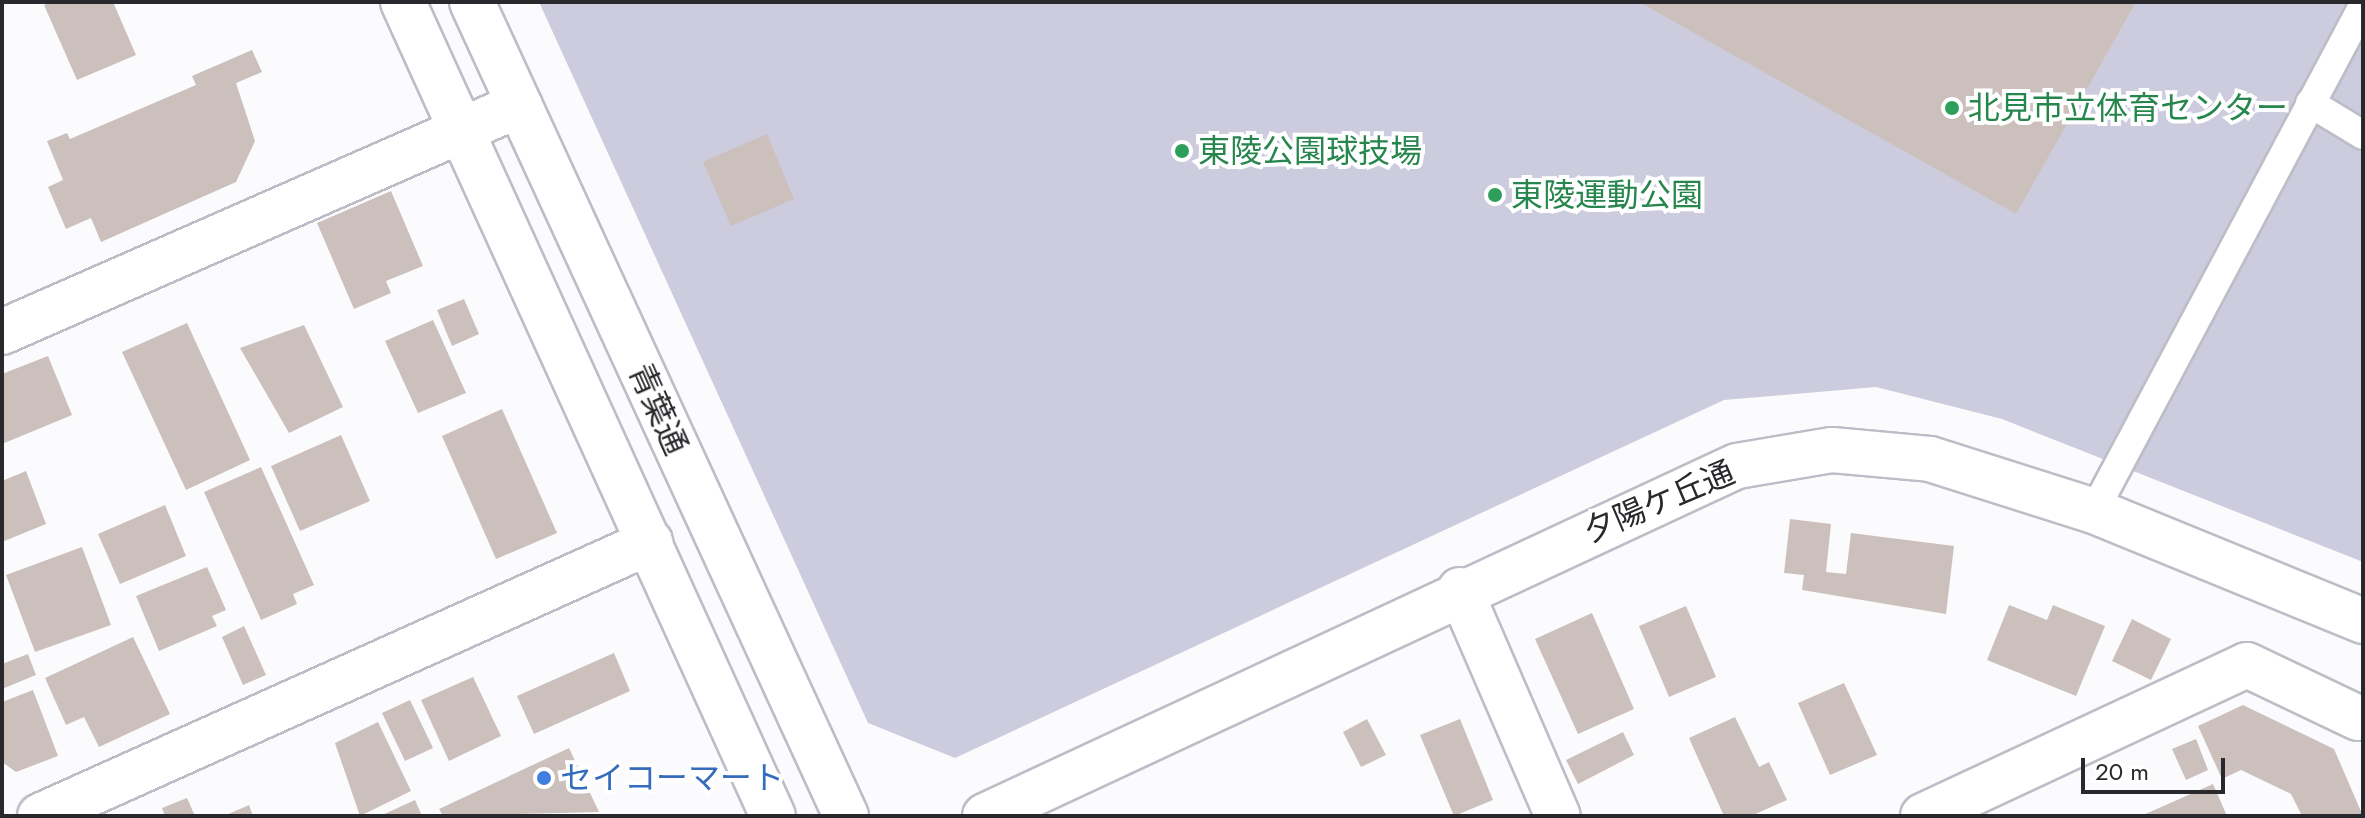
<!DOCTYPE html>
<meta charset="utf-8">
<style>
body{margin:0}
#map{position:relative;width:2365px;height:818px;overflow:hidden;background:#fbfbfe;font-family:Jost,"Noto Sans JP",sans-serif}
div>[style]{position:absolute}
.green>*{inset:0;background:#cdccdf}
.building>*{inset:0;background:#cbc0bc}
.roads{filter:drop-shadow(2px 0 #bdbdc7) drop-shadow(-2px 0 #bdbdc7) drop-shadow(0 2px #bdbdc7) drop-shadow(0 -2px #bdbdc7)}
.lane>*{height:28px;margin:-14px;padding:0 14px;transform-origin:14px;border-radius:14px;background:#fff}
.street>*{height:44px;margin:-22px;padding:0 22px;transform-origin:22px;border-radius:22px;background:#fff}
.secondary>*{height:44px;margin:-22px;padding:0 22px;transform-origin:22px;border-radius:22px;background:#fff}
.dots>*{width:22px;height:22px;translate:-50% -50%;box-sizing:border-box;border:4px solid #fff;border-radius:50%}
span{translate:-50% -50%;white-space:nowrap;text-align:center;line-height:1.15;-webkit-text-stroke:8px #fff;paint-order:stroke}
.leisure-label{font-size:32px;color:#27864d}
.left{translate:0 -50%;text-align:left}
.street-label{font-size:32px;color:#29292d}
.shop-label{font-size:32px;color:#366cbe}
.frame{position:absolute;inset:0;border:4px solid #29292d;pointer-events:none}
.scale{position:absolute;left:2081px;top:758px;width:144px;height:36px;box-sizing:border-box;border:4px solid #29292d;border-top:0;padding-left:10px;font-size:24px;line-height:28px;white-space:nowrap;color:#29292d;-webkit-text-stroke:6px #fff;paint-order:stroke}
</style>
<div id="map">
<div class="green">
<i style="clip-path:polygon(539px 2px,2363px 2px,2363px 562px,2002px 419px,1876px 387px,1724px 400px,955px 758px,868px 723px)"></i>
</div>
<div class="building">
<i style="clip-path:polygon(52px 2px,113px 2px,136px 55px,77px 80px,44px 5px)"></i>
<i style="clip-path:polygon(1639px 2px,2136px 2px,2016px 214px)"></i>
<i style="clip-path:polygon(252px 50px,262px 72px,236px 83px,255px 141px,236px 182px,101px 242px,91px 218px,66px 229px,48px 187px,63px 180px,47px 141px,67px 133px,70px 139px,196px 85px,192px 76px)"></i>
<i style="clip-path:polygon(767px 134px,794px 199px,731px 226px,703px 162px)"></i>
<i style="clip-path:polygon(391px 191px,423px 266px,386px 281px,391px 293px,354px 309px,317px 223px)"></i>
<i style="clip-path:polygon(464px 299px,479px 334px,452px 346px,437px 310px)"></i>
<i style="clip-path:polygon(433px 320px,466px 393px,418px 413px,385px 341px)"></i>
<i style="clip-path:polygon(187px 323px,250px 460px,186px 490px,122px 352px)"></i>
<i style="clip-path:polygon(304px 325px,343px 407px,289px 433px,240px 348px)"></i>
<i style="clip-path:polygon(48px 356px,72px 415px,2px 444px,2px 374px)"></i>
<i style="clip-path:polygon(502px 409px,557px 533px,496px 559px,442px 436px)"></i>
<i style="clip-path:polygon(341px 435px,370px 501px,300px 531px,271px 466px)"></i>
<i style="clip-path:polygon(261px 467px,314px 585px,293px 594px,297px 604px,261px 620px,204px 492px)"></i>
<i style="clip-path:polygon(26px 471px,46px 524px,2px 542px,2px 481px)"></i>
<i style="clip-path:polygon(165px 505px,186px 556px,120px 584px,98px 534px)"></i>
<i style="clip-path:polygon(1790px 519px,1831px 524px,1826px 572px,1846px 574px,1851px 533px,1954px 546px,1946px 614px,1802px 590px,1804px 575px,1784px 573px)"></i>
<i style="clip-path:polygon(82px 547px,111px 625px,35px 652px,6px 575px)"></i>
<i style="clip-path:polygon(207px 567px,226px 610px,212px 616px,217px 626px,159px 651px,136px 596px)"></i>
<i style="clip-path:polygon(2009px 605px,2047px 620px,2053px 605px,2105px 626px,2076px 696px,1987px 660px)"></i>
<i style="clip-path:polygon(1686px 606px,1716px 677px,1669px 697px,1639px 626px)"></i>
<i style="clip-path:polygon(1592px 613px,1634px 709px,1578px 734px,1535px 639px)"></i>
<i style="clip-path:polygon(2132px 619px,2171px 639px,2151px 680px,2112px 661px)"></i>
<i style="clip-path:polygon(244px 626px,266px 675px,243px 685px,222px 637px)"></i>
<i style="clip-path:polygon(133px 637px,170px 714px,99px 747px,84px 717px,66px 725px,45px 678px)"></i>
<i style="clip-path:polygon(614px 653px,630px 691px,534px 734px,517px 696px)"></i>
<i style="clip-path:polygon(28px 654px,36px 675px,2px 689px,2px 664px)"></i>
<i style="clip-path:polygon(473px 677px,501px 736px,449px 761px,421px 700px)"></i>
<i style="clip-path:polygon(1844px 683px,1877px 755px,1830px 775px,1798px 703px)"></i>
<i style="clip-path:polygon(33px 690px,58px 756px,16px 772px,2px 762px,2px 702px)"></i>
<i style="clip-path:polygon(410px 700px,433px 748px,405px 761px,382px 713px)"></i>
<i style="clip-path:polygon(2243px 705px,2334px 749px,2363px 816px,2302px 816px,2291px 794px,2241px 770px,2222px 779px,2198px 726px)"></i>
<i style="clip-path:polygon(1735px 717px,1759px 767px,1769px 762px,1787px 800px,1751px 816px,1724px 816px,1689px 738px)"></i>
<i style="clip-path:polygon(1367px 719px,1386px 755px,1361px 767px,1343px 732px)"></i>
<i style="clip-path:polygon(1460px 719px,1493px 800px,1454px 816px,1420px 735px)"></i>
<i style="clip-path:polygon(378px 722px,411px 791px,360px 816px,335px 743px)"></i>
<i style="clip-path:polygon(1623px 732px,1634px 755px,1578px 784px,1566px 760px)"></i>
<i style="clip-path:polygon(2196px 739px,2208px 770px,2186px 780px,2172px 749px)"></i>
<i style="clip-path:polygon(569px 748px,599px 812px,443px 816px,439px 809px)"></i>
<i style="clip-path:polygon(2213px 784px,2227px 816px,2141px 816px)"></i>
<i style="clip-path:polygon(187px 798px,195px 816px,165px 816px,162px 808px)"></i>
<i style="clip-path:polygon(415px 800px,422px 816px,380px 816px)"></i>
<i style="clip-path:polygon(249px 805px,253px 816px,224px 816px)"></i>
</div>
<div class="roads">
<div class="lane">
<i style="left:2310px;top:103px;width:62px;rotate:31.1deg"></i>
<i style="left:2094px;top:511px;width:572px;rotate:-61.96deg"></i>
</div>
<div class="street">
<i style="left:2px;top:332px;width:565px;rotate:-23.7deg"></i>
<i style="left:1460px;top:590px;width:246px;rotate:66.6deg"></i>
<i style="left:40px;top:816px;width:669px;rotate:-24.19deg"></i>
<i style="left:1923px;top:816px;width:357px;rotate:-25deg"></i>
<i style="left:2247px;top:665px;width:123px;rotate:25.5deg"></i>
</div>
<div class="secondary">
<i style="left:403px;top:2px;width:894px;rotate:65.56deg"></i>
<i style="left:472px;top:2px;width:896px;rotate:65.32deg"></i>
<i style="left:985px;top:816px;width:829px;rotate:-24.96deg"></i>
<i style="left:1737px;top:466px;width:96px;rotate:-9.6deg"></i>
<i style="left:1832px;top:450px;width:98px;rotate:5.2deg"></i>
<i style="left:1930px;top:459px;width:172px;rotate:17.6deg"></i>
<i style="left:2094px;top:511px;width:291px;rotate:22.2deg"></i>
</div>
</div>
<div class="dots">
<i style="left:1952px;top:108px;background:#2e9e5b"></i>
<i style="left:1182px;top:151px;background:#2e9e5b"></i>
<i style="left:1495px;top:195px;background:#2e9e5b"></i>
<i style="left:544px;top:778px;background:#3f7fe0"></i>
</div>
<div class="leisure-label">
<span class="left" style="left:1968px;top:108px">北見市立体育センター</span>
<span class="left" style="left:1198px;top:151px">東陵公園球技場</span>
<span class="left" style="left:1511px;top:195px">東陵運動公園</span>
</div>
<div class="street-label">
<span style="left:658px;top:409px;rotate:66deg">青葉通</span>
<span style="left:1659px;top:502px;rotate:-23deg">夕陽ケ丘通</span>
</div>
<div class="shop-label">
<span class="left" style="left:560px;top:778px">セイコーマート</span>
</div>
<div class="frame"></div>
<div class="scale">20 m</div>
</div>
